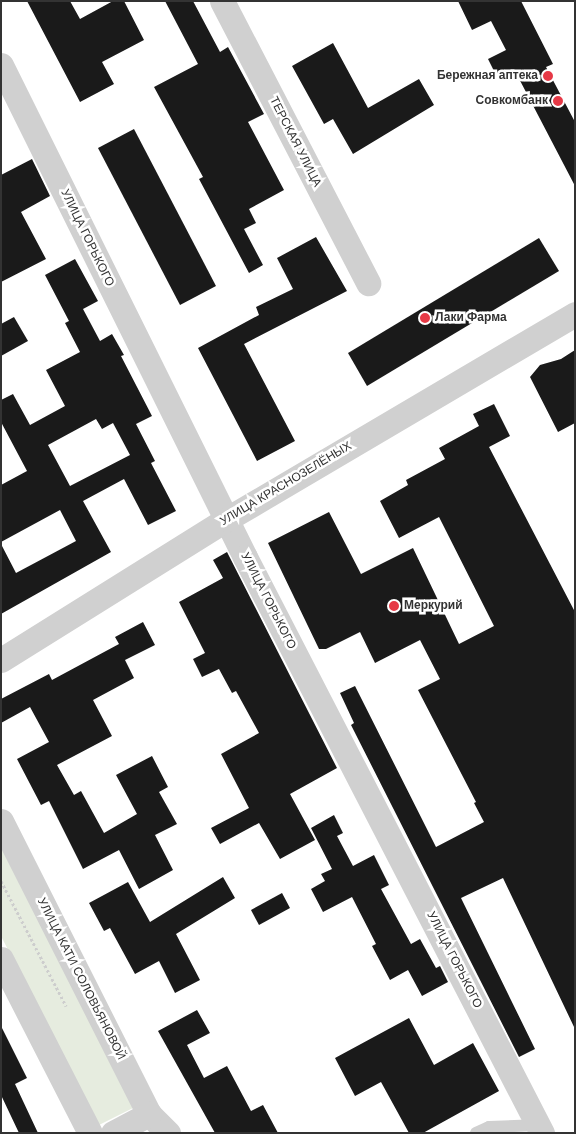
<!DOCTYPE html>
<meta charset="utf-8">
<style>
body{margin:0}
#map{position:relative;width:576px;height:1134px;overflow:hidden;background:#fff;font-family:Helvetica,sans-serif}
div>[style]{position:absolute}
.green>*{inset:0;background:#e6ecdf}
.building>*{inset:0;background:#1a1a1a}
.path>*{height:3px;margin-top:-1.5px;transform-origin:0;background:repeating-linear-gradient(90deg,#cdcdcd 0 2.5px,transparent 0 5px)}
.service>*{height:12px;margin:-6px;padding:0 6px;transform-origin:6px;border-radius:6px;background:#d0d0d0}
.minor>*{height:25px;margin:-12.5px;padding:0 12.5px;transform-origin:12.5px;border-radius:12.5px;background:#d0d0d0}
.dots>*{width:14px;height:14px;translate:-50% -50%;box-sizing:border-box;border:2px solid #fff;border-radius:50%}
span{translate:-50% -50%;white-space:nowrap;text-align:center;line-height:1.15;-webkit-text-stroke:5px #fff;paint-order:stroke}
.poi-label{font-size:12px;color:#333;font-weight:700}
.right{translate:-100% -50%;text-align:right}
.left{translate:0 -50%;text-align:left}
.street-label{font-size:12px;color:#333}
.frame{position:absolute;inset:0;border:2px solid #333;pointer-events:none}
</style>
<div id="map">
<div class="green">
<i style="clip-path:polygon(1px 843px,139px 1105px,97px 1126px,1px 936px)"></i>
</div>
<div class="building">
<i style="clip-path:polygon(27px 1px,70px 1px,80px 19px,113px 1px,124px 1px,144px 40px,102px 62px,114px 84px,80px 102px)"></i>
<i style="clip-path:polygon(165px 1px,193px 1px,220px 52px,228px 47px,264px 114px,248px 122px,284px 190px,249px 209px,256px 223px,244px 229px,263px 265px,249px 273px,199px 179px,203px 177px,154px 87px,198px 64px)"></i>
<i style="clip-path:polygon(458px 1px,521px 1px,553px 64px,546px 67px,575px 122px,575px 186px,515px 71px,498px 79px,488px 59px,506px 50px,491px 21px,472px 30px)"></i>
<i style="clip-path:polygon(333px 43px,368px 108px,419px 79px,434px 105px,353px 154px,333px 119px,324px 124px,292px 66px)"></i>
<i style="clip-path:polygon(134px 129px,216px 286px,180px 305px,98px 148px)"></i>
<i style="clip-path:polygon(32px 159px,50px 196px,21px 212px,46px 259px,1px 282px,1px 175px)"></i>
<i style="clip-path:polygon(316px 237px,347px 291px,244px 344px,295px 441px,257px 461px,198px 348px,259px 315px,256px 307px,293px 289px,277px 258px)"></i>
<i style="clip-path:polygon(539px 238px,559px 271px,367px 386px,348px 353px)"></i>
<i style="clip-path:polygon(evenodd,75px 259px,98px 301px,83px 309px,100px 341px,112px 334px,124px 355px,121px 356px,152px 416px,136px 424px,155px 461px,151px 463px,176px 511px,148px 525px,124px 479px,83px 501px,111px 552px,1px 614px,1px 544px,16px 573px,76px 541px,60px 510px,1px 542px,1px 485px,27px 471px,1px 422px,1px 400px,13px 394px,30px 425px,65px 406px,46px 370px,80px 352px,65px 323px,69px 321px,45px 275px,75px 259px,96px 419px,102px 429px,113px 423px,130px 455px,70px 486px,48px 445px,96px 419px)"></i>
<i style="clip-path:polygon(14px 317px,28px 341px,1px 356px,1px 324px)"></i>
<i style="clip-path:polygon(575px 350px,575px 423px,558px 432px,530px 377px,540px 365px,561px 359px)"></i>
<i style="clip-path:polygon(494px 404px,510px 436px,489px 447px,575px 612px,575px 1029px,503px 878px,461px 898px,535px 1049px,519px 1057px,351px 725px,354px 723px,340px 693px,355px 686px,436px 847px,484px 822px,474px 803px,476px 802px,418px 690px,440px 679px,420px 640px,375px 663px,360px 632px,326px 649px,319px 649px,268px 543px,329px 512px,361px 574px,413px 548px,459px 644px,494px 626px,439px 517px,399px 538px,380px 501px,408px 485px,406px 480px,445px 459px,439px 448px,479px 426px,473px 414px)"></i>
<i style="clip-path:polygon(227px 552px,337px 768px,290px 794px,315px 840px,280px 859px,259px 823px,220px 844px,211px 828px,249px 808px,221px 754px,259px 733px,236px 691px,232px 693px,219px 669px,202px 677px,193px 659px,205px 653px,179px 602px,223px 578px,213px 560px)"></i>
<i style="clip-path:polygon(143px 622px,155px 645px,125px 660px,134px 678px,93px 700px,112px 736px,57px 765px,74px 795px,81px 791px,104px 833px,137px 814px,116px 775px,152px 756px,168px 787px,159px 792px,177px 824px,155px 835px,173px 870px,139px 889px,119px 850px,83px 869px,49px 801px,41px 805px,17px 759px,49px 742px,30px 707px,1px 723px,1px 699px,49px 674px,52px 680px,119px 644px,115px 637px)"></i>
<i style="clip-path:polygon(334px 815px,343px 833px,337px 836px,353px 866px,374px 855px,389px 885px,381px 889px,411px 944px,420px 939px,436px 968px,440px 966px,448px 982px,422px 996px,408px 970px,390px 980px,372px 946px,376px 944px,352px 897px,323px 912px,311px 889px,325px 881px,321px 874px,332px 869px,311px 828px)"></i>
<i style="clip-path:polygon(223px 877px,235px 898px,176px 934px,200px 980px,175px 993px,159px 961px,135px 974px,110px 928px,104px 931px,89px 903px,128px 882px,150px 922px)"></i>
<i style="clip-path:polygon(282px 893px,290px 908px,259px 925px,251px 910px)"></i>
<i style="clip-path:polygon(197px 1010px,210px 1033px,187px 1045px,204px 1078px,227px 1066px,251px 1111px,263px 1105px,278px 1133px,215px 1133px,158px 1031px)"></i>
<i style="clip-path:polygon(409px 1018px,434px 1065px,473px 1043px,499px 1091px,423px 1133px,409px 1133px,381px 1082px,355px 1096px,335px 1058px)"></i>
<i style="clip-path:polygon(1px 1026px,27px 1078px,15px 1084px,38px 1133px,19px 1133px,1px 1095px)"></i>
</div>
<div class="path">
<i style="left:1px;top:881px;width:141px;rotate:62.5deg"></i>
</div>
<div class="service">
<i style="left:476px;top:1133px;width:14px;rotate:-25deg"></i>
<i style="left:489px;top:1127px;width:50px;rotate:-2.3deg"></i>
</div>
<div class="minor">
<i style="left:222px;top:1px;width:318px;rotate:62.6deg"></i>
<i style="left:1px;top:65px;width:549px;rotate:63.62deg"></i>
<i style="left:245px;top:557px;width:648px;rotate:62.72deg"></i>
<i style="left:1px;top:660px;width:266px;rotate:-32deg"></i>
<i style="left:227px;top:519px;width:404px;rotate:-30.5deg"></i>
<i style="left:1px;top:821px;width:328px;rotate:63.2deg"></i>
<i style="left:149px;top:1114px;width:27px;rotate:45deg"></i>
<i style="left:1px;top:959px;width:195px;rotate:62.9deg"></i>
<i style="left:113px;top:1133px;width:41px;rotate:-27.8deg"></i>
</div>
<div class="dots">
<i style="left:548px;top:76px;background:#e63946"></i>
<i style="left:558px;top:101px;background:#e63946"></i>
<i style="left:425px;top:318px;background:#e63946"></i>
<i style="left:394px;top:606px;background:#e63946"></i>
</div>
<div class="poi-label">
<span class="right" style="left:538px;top:76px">Бережная аптека</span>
<span class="right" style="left:548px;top:101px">Совкомбанк</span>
<span class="left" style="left:435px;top:318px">Лаки Фарма</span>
<span class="left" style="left:404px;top:606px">Меркурий</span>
</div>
<div class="street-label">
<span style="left:295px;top:142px;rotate:63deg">ТЕРСКАЯ УЛИЦА</span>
<span style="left:87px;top:238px;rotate:64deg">УЛИЦА ГОРЬКОГО</span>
<span style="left:286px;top:484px;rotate:-31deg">УЛИЦА КРАСНОЗЕЛЁНЫХ</span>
<span style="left:268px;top:601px;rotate:63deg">УЛИЦА ГОРЬКОГО</span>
<span style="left:454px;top:960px;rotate:63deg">УЛИЦА ГОРЬКОГО</span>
<span style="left:81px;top:979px;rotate:63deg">УЛИЦА КАТИ СОЛОВЬЯНОВОЙ</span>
</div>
<div class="frame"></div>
</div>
